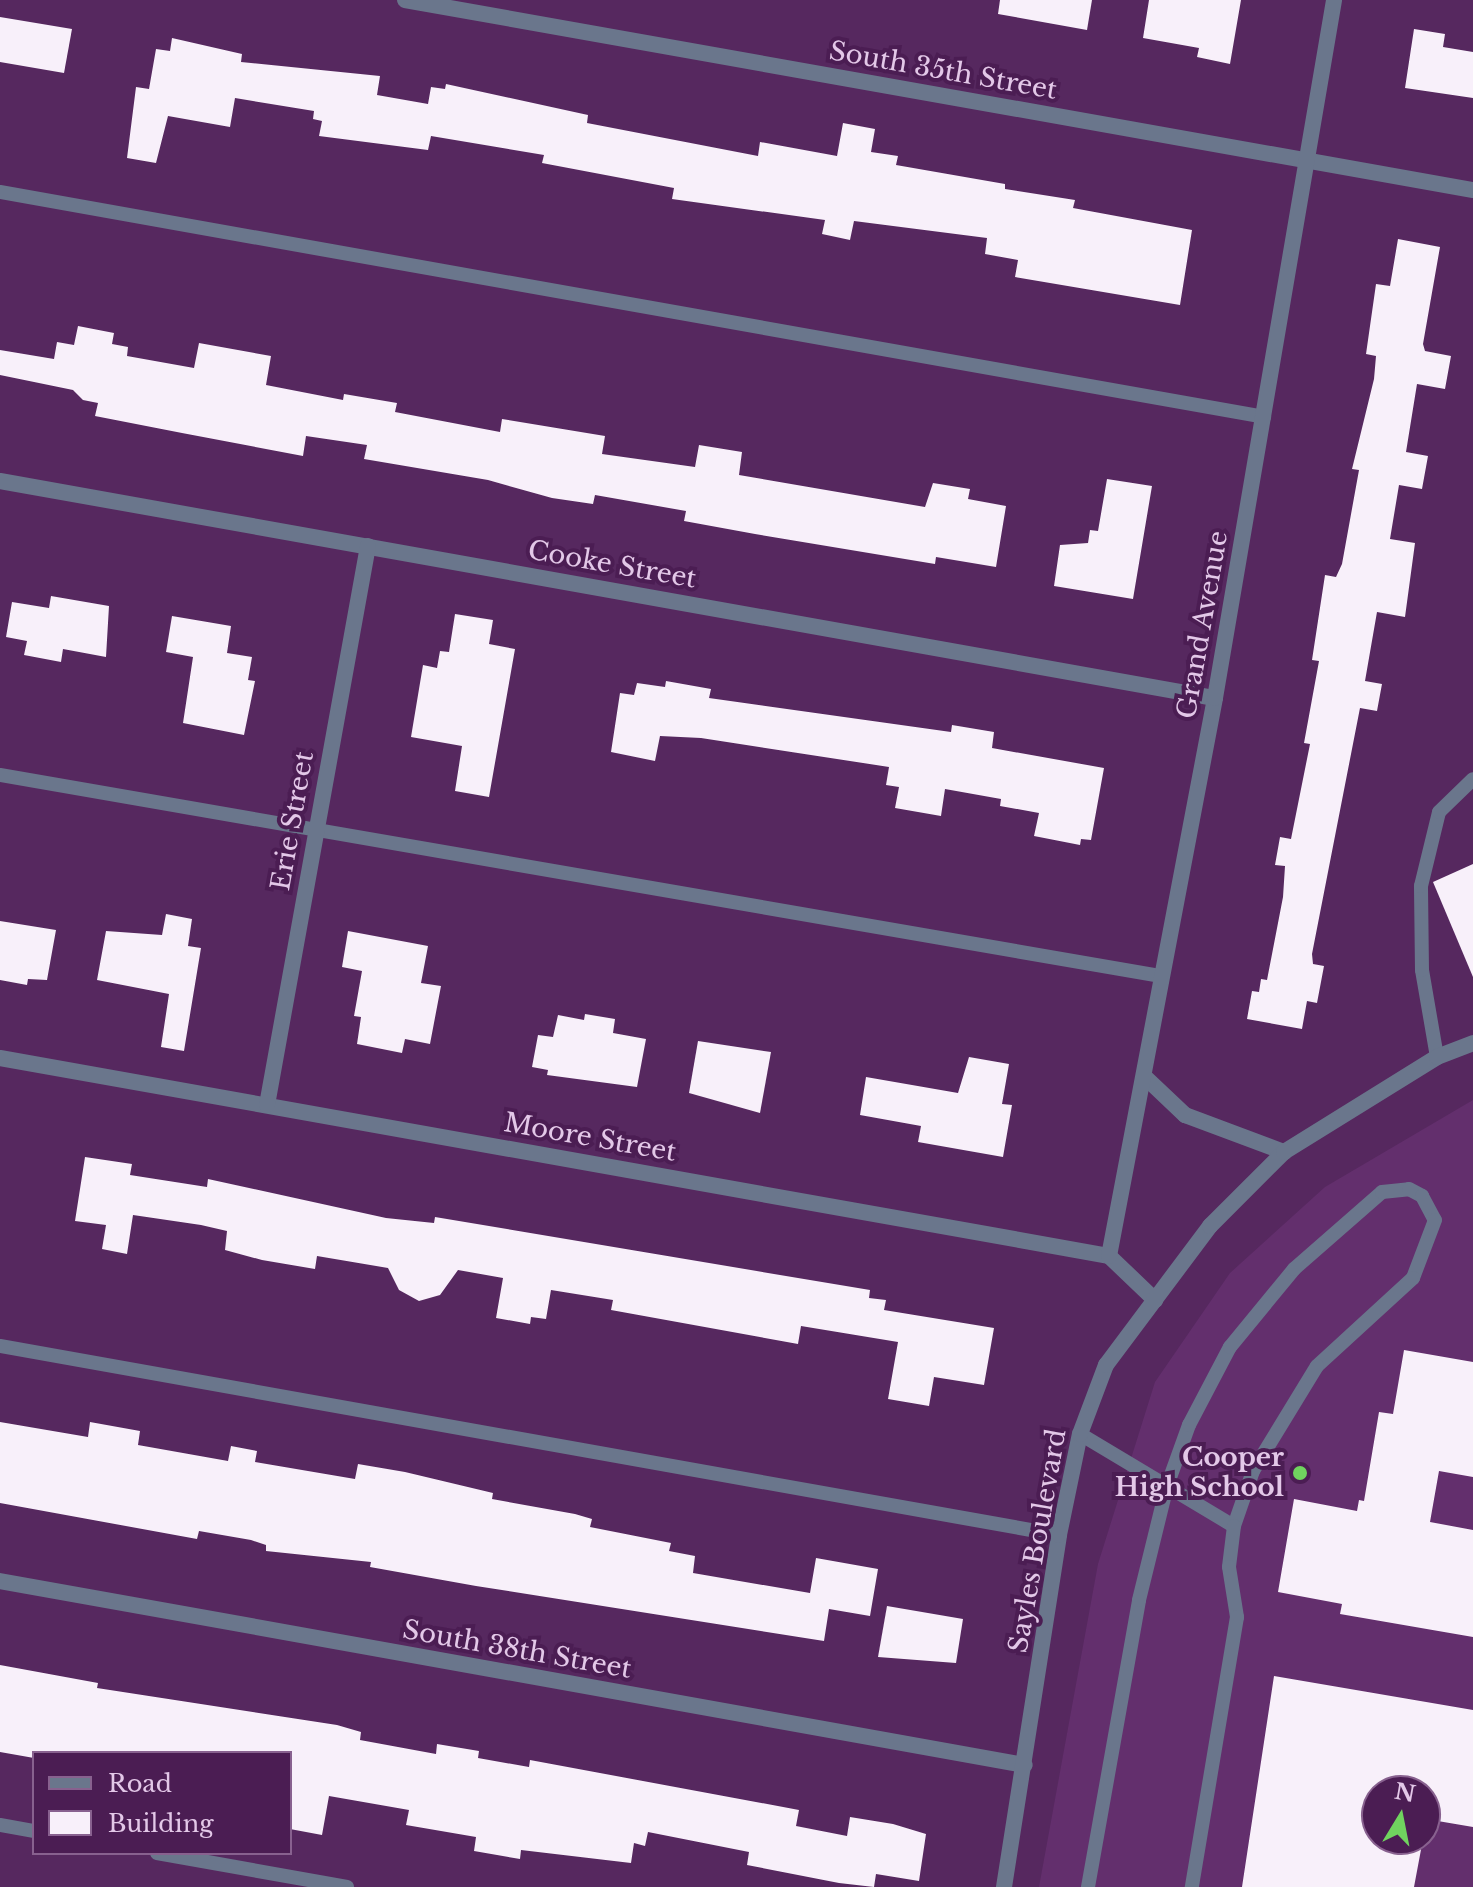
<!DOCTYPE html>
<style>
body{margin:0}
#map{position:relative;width:1473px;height:1887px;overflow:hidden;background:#56285f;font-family:"Libre Baskerville",serif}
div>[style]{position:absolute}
.built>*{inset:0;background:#632f6d}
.building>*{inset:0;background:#f8f0fa}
.service>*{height:14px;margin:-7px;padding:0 7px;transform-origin:7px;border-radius:7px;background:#6a768c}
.minor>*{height:16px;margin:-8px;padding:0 8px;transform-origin:8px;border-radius:8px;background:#6a768c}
.tertiary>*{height:16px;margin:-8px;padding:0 8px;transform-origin:8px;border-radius:8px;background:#6a768c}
.dots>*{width:22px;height:22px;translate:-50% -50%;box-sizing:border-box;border:4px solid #4b1d53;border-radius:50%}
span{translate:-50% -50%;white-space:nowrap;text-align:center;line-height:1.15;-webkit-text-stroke:8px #4b1d53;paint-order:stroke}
.street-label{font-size:26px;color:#e3c8e8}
.poi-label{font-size:26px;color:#e3c8e8;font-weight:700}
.right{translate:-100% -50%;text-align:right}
.legend{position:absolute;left:32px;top:1751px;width:260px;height:104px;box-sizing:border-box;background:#4b1d53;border:2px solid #88618f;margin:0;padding:10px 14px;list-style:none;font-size:24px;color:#e3c8e8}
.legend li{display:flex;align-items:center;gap:16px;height:40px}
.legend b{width:40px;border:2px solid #88618f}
.north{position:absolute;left:1361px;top:1775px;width:80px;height:80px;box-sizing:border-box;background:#4b1d53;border:2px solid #88618f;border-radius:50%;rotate:10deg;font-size:22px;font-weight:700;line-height:32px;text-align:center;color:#e3c8e8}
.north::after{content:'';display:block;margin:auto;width:28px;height:36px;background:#70d35f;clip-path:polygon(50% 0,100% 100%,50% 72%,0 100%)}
</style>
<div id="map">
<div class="built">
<i style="clip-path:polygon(evenodd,1473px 1100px,1473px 1887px,1039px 1887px,1098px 1564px,1155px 1382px,1230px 1273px,1325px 1187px,1473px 1100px,1377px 1791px,1425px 1791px,1425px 1839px,1377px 1839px,1377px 1791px)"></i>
</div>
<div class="building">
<i style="clip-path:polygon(1000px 0,1092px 0,1087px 30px,998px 14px)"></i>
<i style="clip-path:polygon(1149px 0,1241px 0,1230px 64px,1197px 57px,1199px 48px,1143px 38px)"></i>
<i style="clip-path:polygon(0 17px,72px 29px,64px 73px,0 62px)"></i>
<i style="clip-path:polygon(1414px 29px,1445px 34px,1443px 47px,1473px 52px,1473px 98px,1405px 88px)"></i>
<i style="clip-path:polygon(172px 38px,242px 54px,241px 62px,380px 76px,377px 95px,428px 104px,431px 87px,445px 89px,446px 84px,588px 115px,587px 123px,758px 156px,760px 142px,837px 156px,843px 123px,875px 129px,871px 152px,898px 156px,896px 165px,1005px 184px,1005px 189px,1075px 200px,1073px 208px,1192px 230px,1180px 305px,1015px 277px,1018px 260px,985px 254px,987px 238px,854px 221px,850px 240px,822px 234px,825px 220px,672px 199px,674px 188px,542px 163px,544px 155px,431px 136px,428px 150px,319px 136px,322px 121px,313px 119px,314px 111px,235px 98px,230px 127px,168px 116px,156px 163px,127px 158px,136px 87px,149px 89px,156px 49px,170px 51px)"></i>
<i style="clip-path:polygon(1398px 239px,1440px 247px,1423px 344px,1425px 351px,1451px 356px,1445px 389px,1417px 384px,1406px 452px,1428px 456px,1422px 489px,1399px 485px,1390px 539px,1415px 543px,1405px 617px,1377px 612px,1365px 681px,1382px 684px,1377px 711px,1360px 708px,1312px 954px,1313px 964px,1324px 966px,1317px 1003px,1307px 1001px,1302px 1029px,1247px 1019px,1252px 991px,1259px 992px,1261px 979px,1267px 980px,1283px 897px,1285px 866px,1275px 865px,1280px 837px,1291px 839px,1310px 744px,1304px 743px,1319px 661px,1312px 660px,1325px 575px,1336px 577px,1342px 564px,1359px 470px,1352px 469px,1374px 379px,1376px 356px,1366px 354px,1376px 284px,1390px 286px)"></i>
<i style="clip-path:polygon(78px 326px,114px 333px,112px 344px,128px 347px,127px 356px,194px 368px,199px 343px,271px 356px,266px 385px,343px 400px,344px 394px,397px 403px,395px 412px,500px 432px,502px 419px,605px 436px,602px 454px,695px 467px,699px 445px,742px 452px,739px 475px,925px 507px,933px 483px,970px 489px,968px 499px,1006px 506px,996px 567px,936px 557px,935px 564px,755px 534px,684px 521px,686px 511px,595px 495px,593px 504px,552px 498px,488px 480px,364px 459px,367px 445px,306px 436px,303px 456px,182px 433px,95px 416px,98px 403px,83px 400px,73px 390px,0 375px,0 350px,54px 359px,57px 342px,74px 345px)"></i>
<i style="clip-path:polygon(1107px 479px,1152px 486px,1133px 599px,1054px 586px,1060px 545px,1088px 543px,1090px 530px,1098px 531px)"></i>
<i style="clip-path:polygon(51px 596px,109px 606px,106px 657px,63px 649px,61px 662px,24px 655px,27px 641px,6px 637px,12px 602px,49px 608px)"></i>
<i style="clip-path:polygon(455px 614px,493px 620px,489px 644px,515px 649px,489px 797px,455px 791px,462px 746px,411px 737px,423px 665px,437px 668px,440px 651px,449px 652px)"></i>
<i style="clip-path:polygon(172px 616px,231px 626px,227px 653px,252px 657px,248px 680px,255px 681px,244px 735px,183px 723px,193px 657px,166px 652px)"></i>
<i style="clip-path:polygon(666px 681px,711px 689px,709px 698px,951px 732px,952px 725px,994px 732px,992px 748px,1104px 768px,1091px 840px,1081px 839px,1080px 845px,1034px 836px,1039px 813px,1000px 806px,1001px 799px,945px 789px,941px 816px,895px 808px,899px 787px,886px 785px,889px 767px,701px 738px,660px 736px,655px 761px,611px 752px,620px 693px,634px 695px,637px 683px,665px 687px)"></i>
<i style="clip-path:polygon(1473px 864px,1473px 977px,1433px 882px)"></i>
<i style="clip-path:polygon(166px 914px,192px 919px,188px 946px,201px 948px,184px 1051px,161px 1047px,169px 994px,97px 980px,106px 931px,162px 935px)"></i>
<i style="clip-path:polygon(0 921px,56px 930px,47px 980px,28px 979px,27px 985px,0 980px)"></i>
<i style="clip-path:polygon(348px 931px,428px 946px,421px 983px,441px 986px,430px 1044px,405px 1039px,402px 1053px,357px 1044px,361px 1017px,354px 1016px,362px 971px,342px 967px)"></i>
<i style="clip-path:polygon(585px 1014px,615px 1019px,613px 1033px,646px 1039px,637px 1087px,547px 1075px,548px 1070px,532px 1067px,538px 1035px,553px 1037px,558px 1015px,584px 1020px)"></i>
<i style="clip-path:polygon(698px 1041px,771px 1052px,760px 1113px,689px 1093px)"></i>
<i style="clip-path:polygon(969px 1057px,1009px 1064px,1002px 1104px,1012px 1105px,1003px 1157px,918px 1142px,921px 1126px,860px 1115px,866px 1077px,958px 1093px)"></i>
<i style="clip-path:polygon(85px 1157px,132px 1164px,130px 1175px,207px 1187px,208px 1179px,386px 1218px,434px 1223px,435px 1217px,870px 1290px,869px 1298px,886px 1300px,884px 1310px,994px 1328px,984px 1385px,934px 1377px,929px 1406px,888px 1399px,898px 1342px,801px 1326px,798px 1344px,611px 1310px,613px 1300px,551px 1290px,546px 1319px,531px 1317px,530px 1324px,496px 1318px,503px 1278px,458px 1270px,440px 1295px,419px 1301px,399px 1290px,388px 1268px,317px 1256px,315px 1269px,262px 1260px,225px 1250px,227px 1231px,201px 1225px,133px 1215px,127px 1254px,102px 1249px,106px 1225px,75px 1221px)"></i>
<i style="clip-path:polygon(1404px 1350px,1473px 1362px,1473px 1477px,1439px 1471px,1430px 1522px,1473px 1530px,1473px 1637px,1340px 1614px,1342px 1604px,1278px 1592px,1294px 1499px,1357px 1511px,1359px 1500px,1364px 1501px,1379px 1412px,1393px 1414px)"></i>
<i style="clip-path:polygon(0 1422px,88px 1437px,90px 1422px,140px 1431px,138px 1445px,228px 1461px,231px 1446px,257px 1451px,255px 1462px,355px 1479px,358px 1464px,405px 1472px,493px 1493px,492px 1499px,575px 1514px,592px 1519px,590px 1527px,671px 1543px,669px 1551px,695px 1556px,693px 1573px,810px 1593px,816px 1558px,878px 1569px,870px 1616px,829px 1609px,824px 1641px,476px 1586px,370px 1567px,371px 1562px,266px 1551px,266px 1545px,251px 1540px,199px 1531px,197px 1539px,0 1503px)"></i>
<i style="clip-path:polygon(887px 1606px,963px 1619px,956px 1663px,878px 1657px)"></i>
<i style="clip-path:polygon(0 1665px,98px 1683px,97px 1688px,337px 1725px,361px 1732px,360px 1740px,436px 1754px,437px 1744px,479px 1751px,478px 1758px,529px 1767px,530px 1760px,799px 1810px,796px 1826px,847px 1836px,850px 1817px,893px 1824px,926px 1834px,919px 1881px,876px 1874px,874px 1887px,839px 1883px,747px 1865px,749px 1852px,648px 1832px,645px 1846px,634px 1843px,631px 1863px,521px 1850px,520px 1859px,474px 1851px,476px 1837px,406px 1825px,409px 1810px,329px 1796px,322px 1835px,290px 1829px,290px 1753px,34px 1753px,34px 1758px,0 1752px)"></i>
<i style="clip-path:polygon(1274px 1676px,1473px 1710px,1473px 1827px,1426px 1819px,1425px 1825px,1425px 1791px,1377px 1791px,1377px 1839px,1423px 1839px,1414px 1887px,1242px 1887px)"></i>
</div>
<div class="service">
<i style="left:0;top:192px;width:1284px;rotate:10.09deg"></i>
<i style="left:0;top:775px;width:1177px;rotate:9.83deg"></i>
<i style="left:1437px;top:1057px;width:88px;rotate:-99.8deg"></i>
<i style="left:1422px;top:970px;width:84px;rotate:-90.7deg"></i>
<i style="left:1421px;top:886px;width:76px;rotate:-76.3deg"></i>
<i style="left:1439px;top:812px;width:47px;rotate:-44.1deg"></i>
<i style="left:0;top:1346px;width:1076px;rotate:10.12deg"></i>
<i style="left:1080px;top:1434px;width:179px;rotate:30.9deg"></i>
<i style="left:0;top:1825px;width:35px;rotate:10deg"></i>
<i style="left:157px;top:1853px;width:193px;rotate:10.1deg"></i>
<i style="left:1088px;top:1887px;width:291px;rotate:-79.9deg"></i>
<i style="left:1139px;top:1600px;width:117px;rotate:-76.2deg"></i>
<i style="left:1167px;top:1486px;width:65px;rotate:-70.2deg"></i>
<i style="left:1189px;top:1425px;width:88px;rotate:-62.3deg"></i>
<i style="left:1230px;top:1347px;width:101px;rotate:-50.6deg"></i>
<i style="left:1294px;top:1269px;width:117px;rotate:-41.2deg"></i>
<i style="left:1382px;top:1192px;width:27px;rotate:-6deg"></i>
<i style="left:1409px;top:1189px;width:15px;rotate:28deg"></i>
<i style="left:1422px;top:1196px;width:27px;rotate:62deg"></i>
<i style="left:1435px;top:1220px;width:62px;rotate:110.8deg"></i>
<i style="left:1413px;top:1278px;width:130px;rotate:137.5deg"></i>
<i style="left:1317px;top:1366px;width:123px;rotate:121.4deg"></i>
<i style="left:1253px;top:1471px;width:58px;rotate:109.1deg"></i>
<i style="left:1234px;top:1526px;width:41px;rotate:97deg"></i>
<i style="left:1229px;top:1567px;width:51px;rotate:80.9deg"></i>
<i style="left:1237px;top:1617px;width:274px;rotate:99.5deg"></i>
</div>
<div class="minor">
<i style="left:405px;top:0;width:1085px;rotate:10.09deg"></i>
<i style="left:0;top:481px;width:1234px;rotate:10.13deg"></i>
<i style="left:0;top:1058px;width:1127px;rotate:10.12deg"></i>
<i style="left:1109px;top:1256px;width:64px;rotate:43.7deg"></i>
<i style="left:1146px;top:1078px;width:54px;rotate:43.5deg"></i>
<i style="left:1185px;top:1115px;width:106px;rotate:20.5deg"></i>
<i style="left:267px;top:1105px;width:568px;rotate:-79.76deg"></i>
<i style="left:1109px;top:1256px;width:568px;rotate:-79.24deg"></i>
<i style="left:1215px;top:698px;width:708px;rotate:-80.32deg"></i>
<i style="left:0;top:1581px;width:1041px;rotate:10.18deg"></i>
</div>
<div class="tertiary">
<i style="left:1004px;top:1887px;width:356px;rotate:-81.1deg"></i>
<i style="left:1059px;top:1535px;width:103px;rotate:-78.3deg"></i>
<i style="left:1080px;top:1434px;width:74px;rotate:-69.4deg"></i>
<i style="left:1106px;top:1365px;width:174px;rotate:-53.2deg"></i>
<i style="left:1210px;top:1226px;width:105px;rotate:-45deg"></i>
<i style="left:1284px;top:1152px;width:180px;rotate:-31.8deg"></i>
<i style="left:1437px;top:1057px;width:39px;rotate:-21deg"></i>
</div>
<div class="dots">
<i style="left:1300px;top:1473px;background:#70d35f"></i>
</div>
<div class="street-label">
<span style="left:943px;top:71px;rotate:10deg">South 35th Street</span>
<span style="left:612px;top:565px;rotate:10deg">Cooke Street</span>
<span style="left:1203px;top:625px;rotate:-80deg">Grand Avenue</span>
<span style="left:293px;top:821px;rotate:-80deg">Erie Street</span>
<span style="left:590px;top:1138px;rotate:10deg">Moore Street</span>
<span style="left:1038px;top:1541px;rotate:-80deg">Sayles Boulevard</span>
<span style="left:517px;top:1650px;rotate:10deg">South 38th Street</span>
</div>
<div class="poi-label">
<span class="right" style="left:1284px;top:1473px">Cooper<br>High School</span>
</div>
<ul class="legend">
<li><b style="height:10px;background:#6a768c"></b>Road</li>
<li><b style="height:22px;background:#f8f0fa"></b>Building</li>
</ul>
<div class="north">N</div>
</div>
